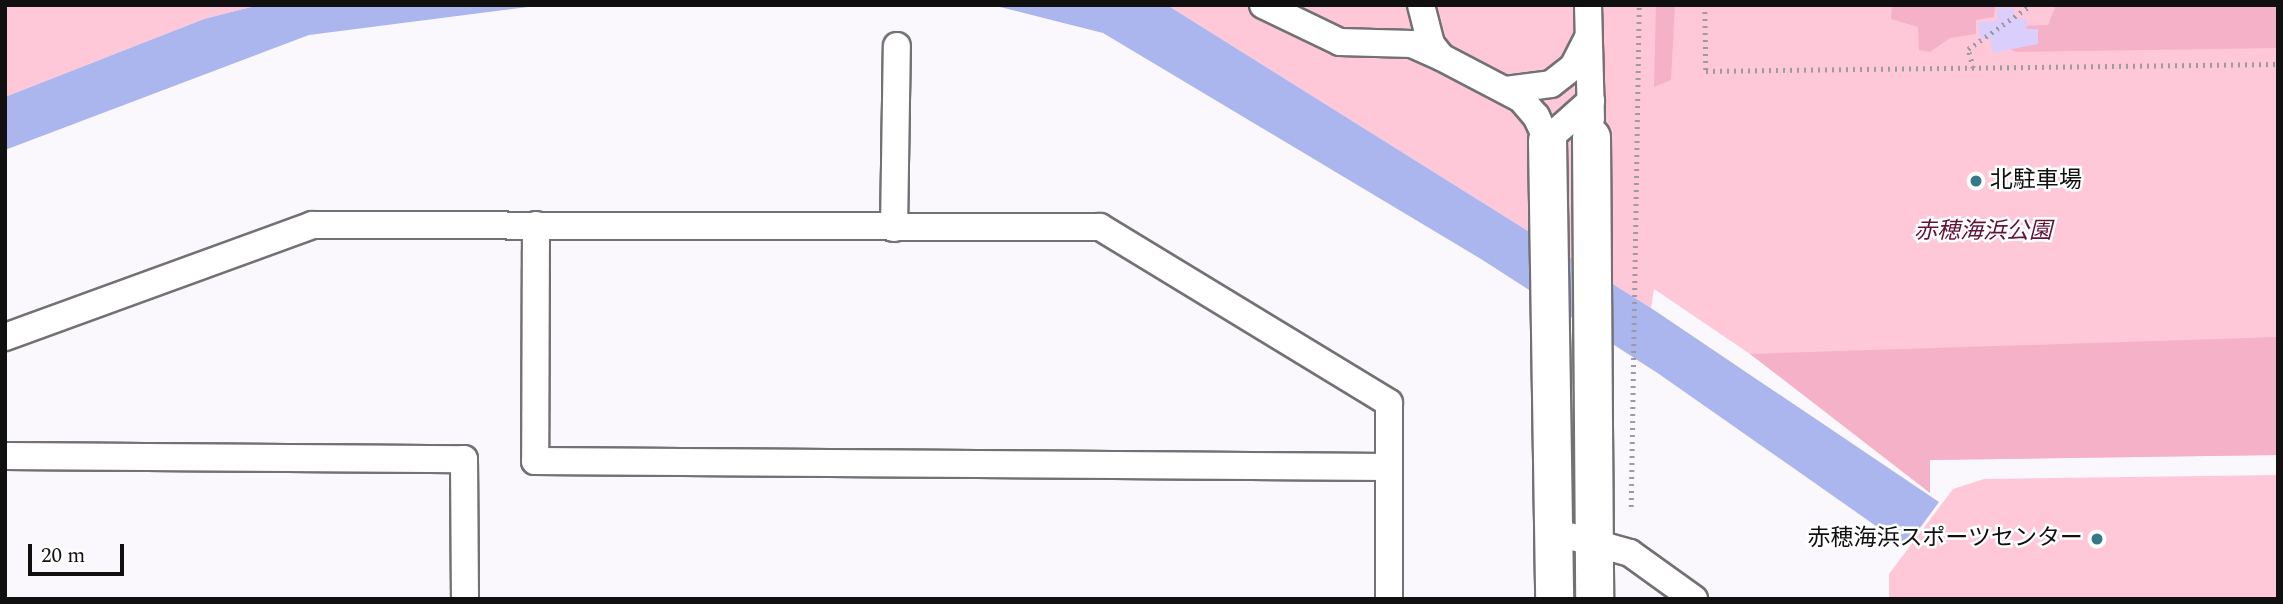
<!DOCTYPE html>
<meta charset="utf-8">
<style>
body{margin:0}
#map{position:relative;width:2283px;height:604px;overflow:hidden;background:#fbf8fd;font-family:Spectral,"Noto Sans JP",serif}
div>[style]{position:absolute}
.green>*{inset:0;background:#ffc8d9}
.forest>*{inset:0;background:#f4b1c7}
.water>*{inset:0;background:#abb6ef}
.building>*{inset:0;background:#dacefd}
.path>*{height:4.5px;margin-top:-2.25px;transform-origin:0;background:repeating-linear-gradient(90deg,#9d9b9e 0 2px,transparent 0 7px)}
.roads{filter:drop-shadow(2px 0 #747175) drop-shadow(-2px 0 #747175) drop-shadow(0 2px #747175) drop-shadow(0 -2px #747175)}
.street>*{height:26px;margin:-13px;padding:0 13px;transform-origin:13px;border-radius:13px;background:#fff}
.secondary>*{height:37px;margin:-18.5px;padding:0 18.5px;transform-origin:18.5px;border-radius:18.5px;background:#fff}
.dots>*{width:19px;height:19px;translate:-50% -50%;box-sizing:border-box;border:4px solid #fff;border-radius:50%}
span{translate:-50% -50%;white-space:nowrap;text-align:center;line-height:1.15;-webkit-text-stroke:5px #fff;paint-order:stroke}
.poi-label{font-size:23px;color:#111011}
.left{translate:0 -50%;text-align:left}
.right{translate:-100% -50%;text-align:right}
.park-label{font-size:23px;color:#611437;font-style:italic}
.frame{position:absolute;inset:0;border:7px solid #111011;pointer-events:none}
.scale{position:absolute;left:28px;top:544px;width:96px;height:32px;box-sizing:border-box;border:4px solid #111011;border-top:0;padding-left:9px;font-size:21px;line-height:24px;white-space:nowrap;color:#111011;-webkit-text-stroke:5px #fff;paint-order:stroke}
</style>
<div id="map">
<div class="green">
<i style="clip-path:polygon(5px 5px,259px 5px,204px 19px,5px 97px)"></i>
<i style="clip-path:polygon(1167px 5px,2278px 5px,2278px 455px,1929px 460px,1756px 358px,1654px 289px,1651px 308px)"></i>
<i style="clip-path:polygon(2278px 475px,2278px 599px,1889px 599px,1889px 574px,1953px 489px,1984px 479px)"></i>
</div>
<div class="forest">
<i style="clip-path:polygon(1656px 5px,1675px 5px,1671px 80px,1654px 87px)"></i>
<i style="clip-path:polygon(1892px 5px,2001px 5px,1995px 7px,1994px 17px,1976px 20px,1976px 34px,1950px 38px,1930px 52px,1919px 50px,1918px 27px,1891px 19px)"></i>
<i style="clip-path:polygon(2056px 5px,2278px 5px,2278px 48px,2016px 52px,2007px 48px,2018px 26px,2048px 25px)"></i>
<i style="clip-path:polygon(2278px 337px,2278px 455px,1930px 460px,1930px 493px,1750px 354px)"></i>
</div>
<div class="water">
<i style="clip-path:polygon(259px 5px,544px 5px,309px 35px,5px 150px,5px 97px,204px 19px)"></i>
<i style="clip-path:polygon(992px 5px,1167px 5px,1651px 308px,1939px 502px,1906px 547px,1659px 374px,1481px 259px,1103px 33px)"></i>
</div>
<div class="building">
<i style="clip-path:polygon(2014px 8px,2014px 19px,2026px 18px,2027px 29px,2038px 29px,2038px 44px,1992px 53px,1991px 39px,1980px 39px,1978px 22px,1998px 21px,1997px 9px)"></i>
</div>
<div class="path">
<i style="left:1705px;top:5px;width:66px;rotate:89.1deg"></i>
<i style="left:1706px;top:71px;width:572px;rotate:-0.7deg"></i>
<i style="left:2045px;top:5px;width:7px"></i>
<i style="left:1973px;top:68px;width:20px;rotate:-105deg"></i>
<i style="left:1968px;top:49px;width:77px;rotate:-34.9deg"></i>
<i style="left:1631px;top:507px;width:502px;rotate:-89.09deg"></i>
</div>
<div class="roads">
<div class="street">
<i style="left:1263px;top:5px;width:85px;rotate:25.7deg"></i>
<i style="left:1340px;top:42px;width:72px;rotate:1.6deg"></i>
<i style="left:1412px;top:44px;width:32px;rotate:24deg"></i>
<i style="left:1421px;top:5px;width:40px;rotate:75.6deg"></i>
<i style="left:1431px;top:44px;width:16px;rotate:52deg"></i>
<i style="left:1441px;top:57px;width:90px;rotate:27.7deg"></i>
<i style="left:1521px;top:99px;width:23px;rotate:49deg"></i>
<i style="left:1536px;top:116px;width:26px;rotate:65deg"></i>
<i style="left:1547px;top:140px;width:59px;rotate:-41.6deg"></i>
<i style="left:1588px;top:5px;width:114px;rotate:88.5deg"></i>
<i style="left:1506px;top:90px;width:45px;rotate:-7.6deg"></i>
<i style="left:1551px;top:84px;width:28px;rotate:-38deg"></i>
<i style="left:1573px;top:67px;width:33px;rotate:-63deg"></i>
<i style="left:536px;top:225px;width:236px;rotate:90.2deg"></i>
<i style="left:535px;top:461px;width:852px;rotate:0.4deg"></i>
<i style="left:894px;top:228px;width:182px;rotate:-89.1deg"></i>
<i style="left:5px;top:337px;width:327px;rotate:-20deg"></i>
<i style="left:312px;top:225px;width:788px;rotate:0.15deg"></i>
<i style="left:1100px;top:227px;width:338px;rotate:31.3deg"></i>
<i style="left:1389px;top:403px;width:196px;rotate:90deg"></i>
<i style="left:5px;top:456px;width:459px;rotate:0.4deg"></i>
<i style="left:464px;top:459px;width:140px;rotate:89.6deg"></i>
<i style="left:1555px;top:532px;width:78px;rotate:15.6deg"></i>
<i style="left:1630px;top:553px;width:79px;rotate:35.7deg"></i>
</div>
<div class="secondary">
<i style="left:1591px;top:137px;width:462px;rotate:89.6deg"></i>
<i style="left:1547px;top:140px;width:459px;rotate:89.1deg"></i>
</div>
</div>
<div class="dots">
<i style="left:1976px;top:181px;background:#357988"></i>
<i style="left:2097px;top:539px;background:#357988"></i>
</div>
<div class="poi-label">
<span class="left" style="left:1990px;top:181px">北駐車場</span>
<span class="right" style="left:2083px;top:539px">赤穂海浜スポーツセンター</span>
</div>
<div class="park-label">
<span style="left:1983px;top:232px">赤穂海浜公園</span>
</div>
<div class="frame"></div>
<div class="scale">20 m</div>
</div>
